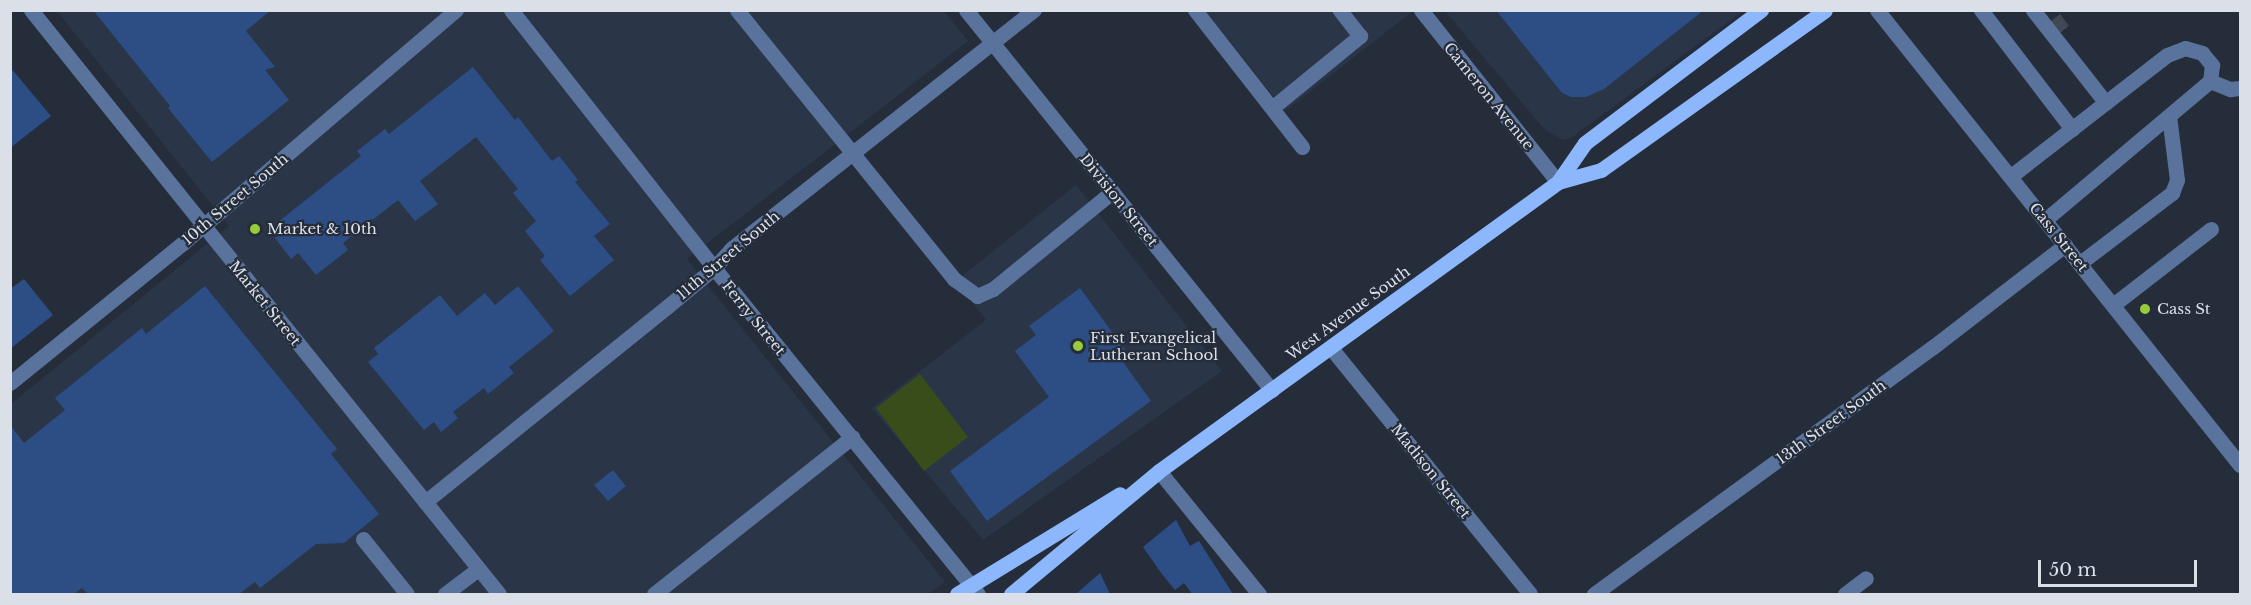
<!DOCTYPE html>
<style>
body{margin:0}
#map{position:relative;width:2251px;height:605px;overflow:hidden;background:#252d3a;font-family:"Libre Baskerville",serif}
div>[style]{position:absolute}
.built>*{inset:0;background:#2a3548}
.green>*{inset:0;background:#394d1b}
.building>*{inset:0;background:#2d4e85}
.minor-tunnel>*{height:15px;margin-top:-7.5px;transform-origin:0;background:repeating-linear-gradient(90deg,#404854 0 15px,transparent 0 23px)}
.minor>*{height:15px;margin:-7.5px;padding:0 7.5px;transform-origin:7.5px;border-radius:7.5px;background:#59739c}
.major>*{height:15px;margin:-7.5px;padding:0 7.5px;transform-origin:7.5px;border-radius:7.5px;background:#8db7fc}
.dots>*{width:16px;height:16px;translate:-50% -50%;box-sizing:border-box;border:3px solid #252d3a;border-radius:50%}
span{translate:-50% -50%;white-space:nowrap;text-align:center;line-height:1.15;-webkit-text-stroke:4.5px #252d3a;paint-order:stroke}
.street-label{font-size:15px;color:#dadfe8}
.poi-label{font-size:15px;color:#dadfe8}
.left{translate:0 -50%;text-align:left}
.frame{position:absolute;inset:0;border:12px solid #dadfe8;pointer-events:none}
.scale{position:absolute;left:2038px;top:560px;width:159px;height:27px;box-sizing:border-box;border:3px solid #dadfe8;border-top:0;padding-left:8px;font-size:18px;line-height:21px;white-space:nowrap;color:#dadfe8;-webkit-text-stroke:4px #252d3a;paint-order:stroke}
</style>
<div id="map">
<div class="built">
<i style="clip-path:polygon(943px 10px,968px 41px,687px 259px,945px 582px,928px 594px,11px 594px,11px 404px,229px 226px,57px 11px)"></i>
<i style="clip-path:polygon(1205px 11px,1413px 11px,1285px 111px)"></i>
<i style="clip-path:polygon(1445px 11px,1743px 11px,1571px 138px,1563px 140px,1545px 130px)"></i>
<i style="clip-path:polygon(1076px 185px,1222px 371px,983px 540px,872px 408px,986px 320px,956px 281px)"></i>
</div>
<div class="green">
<i style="clip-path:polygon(920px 374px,968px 437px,924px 471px,876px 408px)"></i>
</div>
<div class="building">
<i style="clip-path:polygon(93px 10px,271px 10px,246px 31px,275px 67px,265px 70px,289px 100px,212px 162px,168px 108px,170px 106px)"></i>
<i style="clip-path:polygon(1496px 10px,1704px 10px,1604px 89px,1586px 97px,1571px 97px,1562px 93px)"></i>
<i style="clip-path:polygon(10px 67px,51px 116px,10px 148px)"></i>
<i style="clip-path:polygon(473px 67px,515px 120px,518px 117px,552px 161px,559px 156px,578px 180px,575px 182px,610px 224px,594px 236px,614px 260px,570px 296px,540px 260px,545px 256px,525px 231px,536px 221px,513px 193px,518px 189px,476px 137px,420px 181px,438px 204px,415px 221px,398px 200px,343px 243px,348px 250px,316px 275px,298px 253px,291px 259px,275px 238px,284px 230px,278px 222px,361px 156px,357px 151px,385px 129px,389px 134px)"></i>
<i style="clip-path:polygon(24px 279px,53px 315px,10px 349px,10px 289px)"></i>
<i style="clip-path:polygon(205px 286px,337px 449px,331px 454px,379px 514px,344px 543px,316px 544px,260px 588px,255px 582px,239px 594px,88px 594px,82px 588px,74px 594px,10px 594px,10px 425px,24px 443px,65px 410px,55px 398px,142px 328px,146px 334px)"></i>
<i style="clip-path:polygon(518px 286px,554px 331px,509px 367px,514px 373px,488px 394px,484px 388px,453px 412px,458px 418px,441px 432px,434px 422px,424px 430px,368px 362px,378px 354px,374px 348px,440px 295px,457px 316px,485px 293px,495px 305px)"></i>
<i style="clip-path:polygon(1080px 288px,1130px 357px,1123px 362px,1151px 401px,987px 521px,950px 471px,1049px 397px,1015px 351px,1036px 335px,1029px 326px)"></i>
<i style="clip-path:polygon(613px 470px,626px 486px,608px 501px,594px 485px)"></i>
<i style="clip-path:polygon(1176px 520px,1190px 546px,1199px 541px,1233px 594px,1192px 594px,1184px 583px,1175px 590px,1162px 574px,1143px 547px)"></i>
<i style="clip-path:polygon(1100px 573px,1110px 594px,1076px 594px)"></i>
</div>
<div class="minor-tunnel">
<i style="left:2054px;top:18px;width:20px;rotate:53deg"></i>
</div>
<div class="minor">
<i style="left:31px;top:10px;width:748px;rotate:51.29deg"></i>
<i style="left:511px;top:10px;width:328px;rotate:51.8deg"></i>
<i style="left:714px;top:268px;width:419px;rotate:51deg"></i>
<i style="left:737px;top:10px;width:346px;rotate:51.1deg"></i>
<i style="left:954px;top:279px;width:29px;rotate:36deg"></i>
<i style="left:977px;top:296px;width:17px;rotate:-24deg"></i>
<i style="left:993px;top:289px;width:154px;rotate:-39.2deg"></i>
<i style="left:966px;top:10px;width:488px;rotate:51.2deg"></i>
<i style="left:1195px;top:10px;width:174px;rotate:52deg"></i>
<i style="left:1421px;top:10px;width:220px;rotate:51.5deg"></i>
<i style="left:1877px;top:10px;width:582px;rotate:51.42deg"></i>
<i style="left:1981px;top:10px;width:150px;rotate:52.6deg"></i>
<i style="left:2033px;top:10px;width:118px;rotate:51.9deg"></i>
<i style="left:2210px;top:81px;width:22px;rotate:22deg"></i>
<i style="left:2230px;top:89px;width:10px;rotate:-6deg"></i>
<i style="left:1272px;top:108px;width:114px;rotate:-39.3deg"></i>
<i style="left:1360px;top:36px;width:33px;rotate:-128deg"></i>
<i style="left:2011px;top:176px;width:197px;rotate:-37.8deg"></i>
<i style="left:2167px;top:55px;width:19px;rotate:-21deg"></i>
<i style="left:2185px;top:48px;width:18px;rotate:16deg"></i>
<i style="left:2202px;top:53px;width:16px;rotate:50deg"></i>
<i style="left:2212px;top:65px;width:16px;rotate:97deg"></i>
<i style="left:2210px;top:81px;width:216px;rotate:139.9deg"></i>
<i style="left:2080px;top:263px;width:116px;rotate:-37.3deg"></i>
<i style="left:2172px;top:193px;width:14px;rotate:-69deg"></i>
<i style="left:2177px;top:180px;width:64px;rotate:-97.1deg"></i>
<i style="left:2113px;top:305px;width:124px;rotate:-37.8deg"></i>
<i style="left:1331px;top:348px;width:316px;rotate:51deg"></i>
<i style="left:10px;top:383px;width:223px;rotate:-39deg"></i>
<i style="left:183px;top:243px;width:359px;rotate:-40.5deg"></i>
<i style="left:1159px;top:471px;width:159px;rotate:50.9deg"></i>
<i style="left:425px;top:502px;width:312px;rotate:-38.9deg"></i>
<i style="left:668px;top:306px;width:60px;rotate:-39.6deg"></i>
<i style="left:714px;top:268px;width:25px;rotate:-48deg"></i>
<i style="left:731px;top:249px;width:386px;rotate:-38.3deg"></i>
<i style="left:363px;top:539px;width:70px;rotate:51.3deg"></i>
<i style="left:445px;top:594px;width:41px;rotate:-37.1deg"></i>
<i style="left:654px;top:594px;width:253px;rotate:-38.4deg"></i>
<i style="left:1594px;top:594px;width:419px;rotate:-36.1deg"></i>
<i style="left:1933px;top:347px;width:167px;rotate:-37.7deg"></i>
<i style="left:1845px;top:594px;width:26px;rotate:-37deg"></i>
</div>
<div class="major">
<i style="left:1558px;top:182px;width:45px;rotate:-15.6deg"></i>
<i style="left:1601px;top:170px;width:275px;rotate:-35.5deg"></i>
<i style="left:957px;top:594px;width:191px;rotate:-31.5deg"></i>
<i style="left:1011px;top:594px;width:192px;rotate:-39.7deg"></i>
<i style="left:1159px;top:471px;width:493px;rotate:-35.9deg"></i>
<i style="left:1558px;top:182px;width:47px;rotate:-55.3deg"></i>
<i style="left:1585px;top:143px;width:221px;rotate:-37.1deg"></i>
</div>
<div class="dots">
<i style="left:255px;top:229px;background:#96cc3a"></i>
<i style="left:2145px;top:309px;background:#96cc3a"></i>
<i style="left:1078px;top:346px;background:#96cc3a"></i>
</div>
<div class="street-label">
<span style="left:1489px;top:96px;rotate:51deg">Cameron Avenue</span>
<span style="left:235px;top:199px;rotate:-40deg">10th Street South</span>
<span style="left:1119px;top:200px;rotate:51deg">Division Street</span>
<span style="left:2059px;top:237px;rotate:51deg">Cass Street</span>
<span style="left:728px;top:255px;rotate:-40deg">11th Street South</span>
<span style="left:265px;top:303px;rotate:51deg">Market Street</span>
<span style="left:1348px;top:313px;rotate:-36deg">West Avenue South</span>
<span style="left:754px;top:318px;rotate:51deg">Ferry Street</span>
<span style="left:1831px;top:422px;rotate:-36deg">13th Street South</span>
<span style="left:1431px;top:471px;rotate:51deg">Madison Street</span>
</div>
<div class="poi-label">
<span class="left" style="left:267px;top:229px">Market &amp; 10th</span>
<span class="left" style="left:2157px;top:309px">Cass St</span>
<span class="left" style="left:1090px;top:346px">First Evangelical<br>Lutheran School</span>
</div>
<div class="frame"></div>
<div class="scale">50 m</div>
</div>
